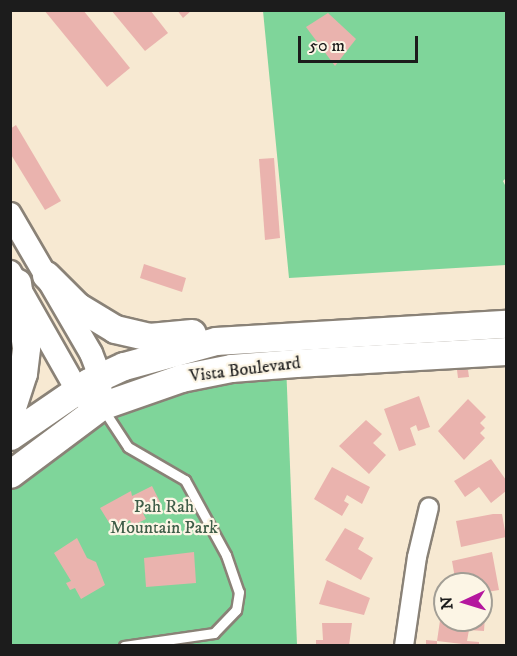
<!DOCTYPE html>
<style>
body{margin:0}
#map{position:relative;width:517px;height:656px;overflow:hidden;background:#f7e9d2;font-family:"IM FELL DW Pica",serif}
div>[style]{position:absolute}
.green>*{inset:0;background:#7fd59a}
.building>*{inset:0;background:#eab3ae}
.roads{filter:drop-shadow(2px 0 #8a8277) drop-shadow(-2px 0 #8a8277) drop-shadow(0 2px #8a8277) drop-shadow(0 -2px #8a8277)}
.service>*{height:9px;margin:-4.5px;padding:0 4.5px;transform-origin:4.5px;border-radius:4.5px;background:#fff}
.minor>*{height:18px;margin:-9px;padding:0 9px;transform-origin:9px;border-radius:9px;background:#fff}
.tertiary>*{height:22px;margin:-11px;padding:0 11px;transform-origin:11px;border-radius:11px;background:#fff}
.secondary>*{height:27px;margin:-13.5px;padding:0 13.5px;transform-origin:13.5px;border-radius:13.5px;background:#fff}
span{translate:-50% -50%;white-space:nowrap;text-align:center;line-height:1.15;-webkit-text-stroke:4.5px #fcf5e5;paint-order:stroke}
.street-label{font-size:18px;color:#1c1c1c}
.park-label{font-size:18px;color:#3f5d48}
.frame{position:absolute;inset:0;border:12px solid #1c1c1c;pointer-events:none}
.north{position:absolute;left:433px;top:572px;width:60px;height:60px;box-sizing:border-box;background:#fcf5e5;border:2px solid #a29e95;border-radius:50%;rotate:266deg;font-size:16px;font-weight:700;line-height:24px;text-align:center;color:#1c1c1c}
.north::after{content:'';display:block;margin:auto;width:21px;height:27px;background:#b5179e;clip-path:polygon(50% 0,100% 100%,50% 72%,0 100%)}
.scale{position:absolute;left:298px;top:36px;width:120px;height:27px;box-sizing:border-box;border:3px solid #1c1c1c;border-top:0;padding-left:8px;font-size:18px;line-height:21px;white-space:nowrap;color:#1c1c1c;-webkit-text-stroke:4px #fcf5e5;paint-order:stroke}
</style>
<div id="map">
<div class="green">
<i style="clip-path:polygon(263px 11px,506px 11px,506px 178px,503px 181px,506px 187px,506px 265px,289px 278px)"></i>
<i style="clip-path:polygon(286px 363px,297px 645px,11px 646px,11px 472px,115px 400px)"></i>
</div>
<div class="building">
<i style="clip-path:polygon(44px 10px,83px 10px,130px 68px,107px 87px)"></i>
<i style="clip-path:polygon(111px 10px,150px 10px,168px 33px,145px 51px)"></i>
<i style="clip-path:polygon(177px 10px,192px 10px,183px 18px)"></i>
<i style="clip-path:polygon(328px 13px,356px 39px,335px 66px,306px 27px)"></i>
<i style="clip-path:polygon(16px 125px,61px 201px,45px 210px,10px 153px,10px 129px)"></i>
<i style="clip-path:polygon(274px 158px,280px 238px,265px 240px,259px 159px)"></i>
<i style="clip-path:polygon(144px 264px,186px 278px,182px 292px,140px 278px)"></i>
<i style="clip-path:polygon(457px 370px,468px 370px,469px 377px,458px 378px)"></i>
<i style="clip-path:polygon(419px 396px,430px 427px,418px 431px,416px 425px,410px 428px,416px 445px,399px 451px,384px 409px)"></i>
<i style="clip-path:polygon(468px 399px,486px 417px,480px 423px,485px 428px,480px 433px,485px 438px,464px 460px,438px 431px)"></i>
<i style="clip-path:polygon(366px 420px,382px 434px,373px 443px,386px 455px,369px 474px,339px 446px)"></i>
<i style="clip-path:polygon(491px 459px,506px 480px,506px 491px,491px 503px,479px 487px,465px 497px,454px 481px)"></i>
<i style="clip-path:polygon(332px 467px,370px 487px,362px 504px,347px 495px,344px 501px,349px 504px,342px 516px,314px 499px)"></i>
<i style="clip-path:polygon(152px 486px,161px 504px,143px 513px,146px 519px,132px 526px,130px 520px,113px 529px,100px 508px,131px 491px,132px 496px)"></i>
<i style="clip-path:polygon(493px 514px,502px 514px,506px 537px,461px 547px,456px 521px)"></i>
<i style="clip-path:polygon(345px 528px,364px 538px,358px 549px,373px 558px,361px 580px,325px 560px)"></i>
<i style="clip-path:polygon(77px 538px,87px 558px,96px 562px,105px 585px,81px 599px,75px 588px,70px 590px,66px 583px,71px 581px,54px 553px)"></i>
<i style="clip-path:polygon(194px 552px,196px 583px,146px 587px,144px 558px)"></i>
<i style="clip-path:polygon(492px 552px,499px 590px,481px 593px,481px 584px,456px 584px,452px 561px)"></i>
<i style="clip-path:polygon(327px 580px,370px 598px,364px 615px,319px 604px)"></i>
<i style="clip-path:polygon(443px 600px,445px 620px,481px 620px,481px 602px,486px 602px,484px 631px,469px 630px,467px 641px,479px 642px,479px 646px,437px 641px)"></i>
<i style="clip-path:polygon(322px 623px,352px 623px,349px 646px,316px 646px,316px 640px,323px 640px)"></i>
<i style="clip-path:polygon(426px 640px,437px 641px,437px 646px,426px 646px)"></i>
</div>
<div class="roads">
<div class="service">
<i style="left:103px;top:409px;width:45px;rotate:56.7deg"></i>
<i style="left:128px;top:447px;width:66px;rotate:30.1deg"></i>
<i style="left:185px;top:480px;width:85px;rotate:61.3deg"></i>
<i style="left:226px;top:555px;width:39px;rotate:71deg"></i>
<i style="left:239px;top:592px;width:18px;rotate:99deg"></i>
<i style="left:236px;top:610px;width:32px;rotate:134deg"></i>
<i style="left:214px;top:633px;width:91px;rotate:171.8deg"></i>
</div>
<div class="minor">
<i style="left:404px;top:646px;width:90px;rotate:-81.7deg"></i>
<i style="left:417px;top:557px;width:51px;rotate:-76.5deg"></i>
</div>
<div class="tertiary">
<i style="left:10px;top:214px;width:161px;rotate:59.8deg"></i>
<i style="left:91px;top:353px;width:26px;rotate:69deg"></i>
<i style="left:100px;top:377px;width:29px;rotate:88deg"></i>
<i style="left:101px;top:406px;width:15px;rotate:-157deg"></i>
<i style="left:87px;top:400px;width:14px;rotate:-135deg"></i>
<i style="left:77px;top:390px;width:136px;rotate:-119.6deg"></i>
</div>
<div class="secondary">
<i style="left:46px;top:275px;width:44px;rotate:45deg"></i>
<i style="left:77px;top:306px;width:44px;rotate:31.2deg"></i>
<i style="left:115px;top:329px;width:35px;rotate:13deg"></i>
<i style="left:149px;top:337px;width:43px;rotate:-5.3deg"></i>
<i style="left:10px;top:413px;width:42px;rotate:-72deg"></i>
<i style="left:23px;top:373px;width:26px;rotate:-83deg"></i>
<i style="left:26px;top:347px;width:65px;rotate:-98deg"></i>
<i style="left:10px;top:436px;width:96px;rotate:-34.4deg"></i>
<i style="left:89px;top:382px;width:38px;rotate:-25deg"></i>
<i style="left:124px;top:366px;width:95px;rotate:-15.2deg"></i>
<i style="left:216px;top:341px;width:290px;rotate:-3.4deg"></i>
<i style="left:10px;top:474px;width:114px;rotate:-36.8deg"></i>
<i style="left:101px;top:406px;width:85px;rotate:-19.3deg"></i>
<i style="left:181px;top:378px;width:51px;rotate:-11.3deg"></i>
<i style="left:231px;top:368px;width:65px;rotate:-4.4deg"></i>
<i style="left:296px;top:363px;width:210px;rotate:-3.3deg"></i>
</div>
</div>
<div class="street-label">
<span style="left:245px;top:370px;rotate:-7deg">Vista Boulevard</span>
</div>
<div class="park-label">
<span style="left:164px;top:518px">Pah Rah<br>Mountain Park</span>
</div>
<div class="frame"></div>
<div class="north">N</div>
<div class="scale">50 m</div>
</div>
